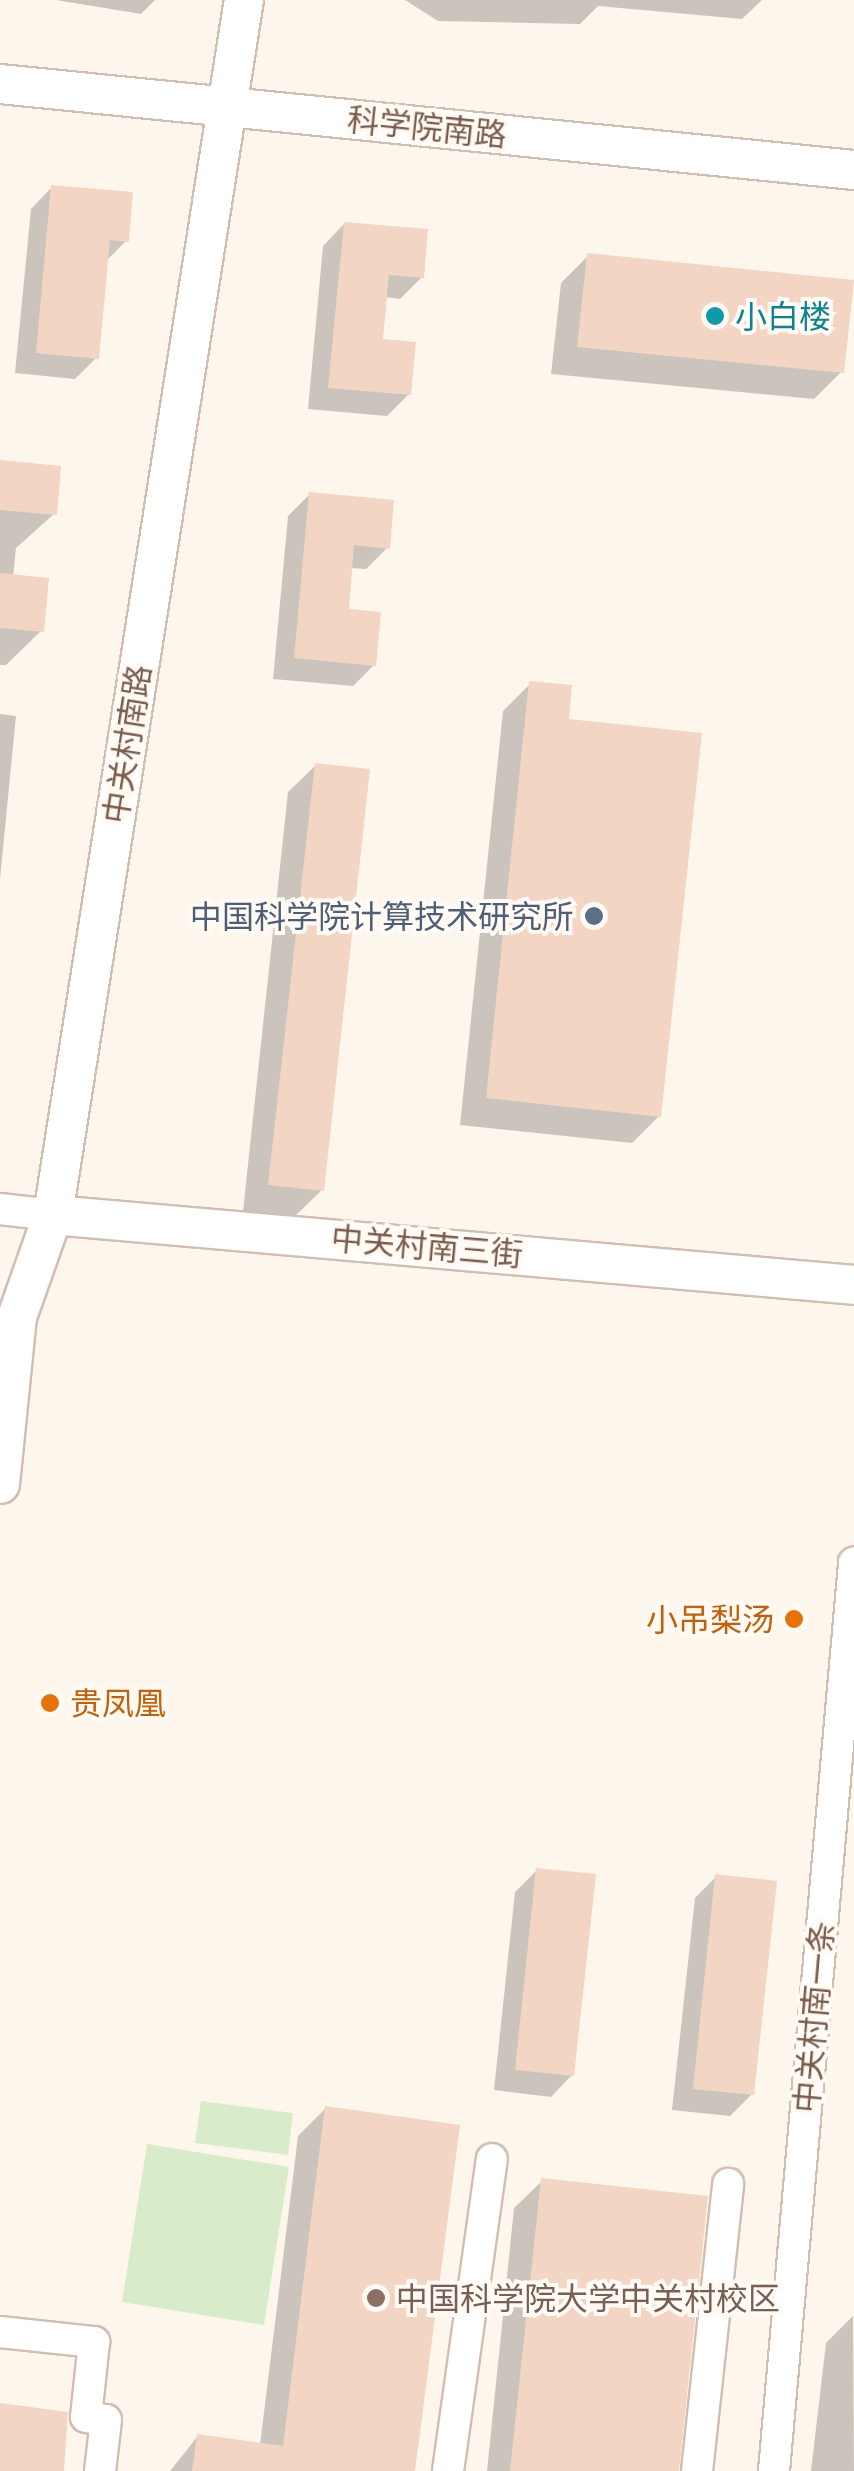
<!DOCTYPE html>
<meta charset="utf-8">
<style>
body{margin:0}
#map{position:relative;width:854px;height:2471px;overflow:hidden;background:#fdf6ec;font-family:Ubuntu,"Noto Sans SC",sans-serif}
div>[style]{position:absolute}
.green>*{inset:0;background:#d8ecc9}
.shadow>*{inset:0;background:#0003}
.building>*{inset:0;background:#f3d5c3}
.roads{filter:drop-shadow(2px 0 #d1beb0) drop-shadow(-2px 0 #d1beb0) drop-shadow(0 2px #d1beb0) drop-shadow(0 -2px #d1beb0)}
.minor>*{height:30px;margin:-15px;padding:0 15px;transform-origin:15px;border-radius:15px;background:#fff}
.tertiary>*{height:38px;margin:-19px;padding:0 19px;transform-origin:19px;border-radius:19px;background:#fff}
.dots>*{width:28px;height:28px;translate:-50% -50%;box-sizing:border-box;border:5px solid #fffaf3;border-radius:50%}
span{translate:-50% -50%;white-space:nowrap;text-align:center;line-height:1.15;-webkit-text-stroke:8px #fffaf3;paint-order:stroke}
.street-label{font-size:32px;color:#7a5c4d}
.culture-label{font-size:32px;color:#0d838f}
.left{translate:0 -50%;text-align:left}
.service-label{font-size:32px;color:#4e5e75}
.right{translate:-100% -50%;text-align:right}
.food-label{font-size:32px;color:#c56008}
.education-label{font-size:32px;color:#785e54}
</style>
<div id="map">
<div class="green">
<i style="clip-path:polygon(201px 2101px,293px 2113px,288px 2155px,195px 2143px)"></i>
<i style="clip-path:polygon(147px 2144px,289px 2167px,264px 2325px,122px 2302px)"></i>
</div>
<div class="shadow">
<i style="clip-path:polygon(56px 0,155px 0,141px 14px)"></i>
<i style="clip-path:polygon(405px 0,762px 0,742px 19px,598px 6px,580px 24px,438px 21px)"></i>
<i style="clip-path:polygon(52px 187px,126px 241px,106px 261px,97px 357px,75px 379px,15px 373px,31px 209px)"></i>
<i style="clip-path:polygon(344px 224px,422px 277px,400px 299px,384px 297px,381px 341px,409px 394px,387px 416px,308px 409px,323px 246px)"></i>
<i style="clip-path:polygon(588px 256px,841px 372px,814px 399px,551px 374px,561px 283px)"></i>
<i style="clip-path:polygon(0 463px,54px 514px,16px 548px,13px 577px,41px 631px,6px 665px,0 665px)"></i>
<i style="clip-path:polygon(310px 494px,387px 548px,366px 569px,350px 568px,346px 611px,374px 665px,353px 686px,273px 679px,288px 516px)"></i>
<i style="clip-path:polygon(530px 684px,566px 721px,659px 1116px,632px 1143px,460px 1125px,503px 711px)"></i>
<i style="clip-path:polygon(0 714px,16px 716px,0 879px)"></i>
<i style="clip-path:polygon(316px 765px,322px 1190px,294px 1217px,243px 1211px,288px 792px)"></i>
<i style="clip-path:polygon(537px 1870px,572px 2075px,551px 2097px,494px 2090px,515px 1892px)"></i>
<i style="clip-path:polygon(716px 1877px,752px 2094px,730px 2116px,672px 2110px,695px 1898px)"></i>
<i style="clip-path:polygon(325px 2109px,413px 2471px,170px 2471px,198px 2436px,260px 2445px,298px 2136px)"></i>
<i style="clip-path:polygon(542px 2181px,676px 2471px,487px 2471px,514px 2208px)"></i>
<i style="clip-path:polygon(853px 2316px,854px 2471px,811px 2471px,826px 2343px)"></i>
</div>
<div class="building">
<i style="clip-path:polygon(51px 185px,133px 192px,129px 242px,110px 240px,99px 359px,36px 353px)"></i>
<i style="clip-path:polygon(344px 222px,428px 229px,424px 278px,389px 275px,383px 339px,416px 342px,411px 395px,328px 388px)"></i>
<i style="clip-path:polygon(587px 253px,854px 280px,844px 373px,577px 347px)"></i>
<i style="clip-path:polygon(0 460px,61px 466px,57px 515px,0 510px)"></i>
<i style="clip-path:polygon(309px 492px,394px 500px,390px 549px,354px 545px,349px 609px,381px 612px,376px 666px,294px 658px)"></i>
<i style="clip-path:polygon(0 573px,49px 578px,44px 632px,0 628px)"></i>
<i style="clip-path:polygon(529px 681px,572px 685px,569px 719px,702px 733px,661px 1117px,486px 1098px)"></i>
<i style="clip-path:polygon(315px 763px,370px 769px,324px 1191px,268px 1185px)"></i>
<i style="clip-path:polygon(536px 1868px,596px 1874px,574px 2076px,515px 2070px)"></i>
<i style="clip-path:polygon(715px 1874px,777px 1881px,754px 2095px,693px 2089px)"></i>
<i style="clip-path:polygon(325px 2106px,460px 2125px,415px 2471px,192px 2471px,197px 2434px,283px 2446px)"></i>
<i style="clip-path:polygon(541px 2178px,708px 2196px,679px 2471px,510px 2471px)"></i>
<i style="clip-path:polygon(0 2403px,68px 2412px,64px 2471px,0 2471px)"></i>
</div>
<div class="roads">
<div class="minor">
<i style="left:0;top:1209px;width:53px;rotate:6.5deg"></i>
<i style="left:0;top:2332px;width:95px;rotate:6.1deg"></i>
<i style="left:94px;top:2342px;width:75px;rotate:96.1deg"></i>
<i style="left:86px;top:2417px;width:20px;rotate:9deg"></i>
<i style="left:106px;top:2420px;width:51px;rotate:96.7deg"></i>
<i style="left:448px;top:2471px;width:315px;rotate:-82deg"></i>
<i style="left:697px;top:2471px;width:289px;rotate:-83.8deg"></i>
<i style="left:774px;top:2471px;width:912px;rotate:-84.96deg"></i>
</div>
<div class="tertiary">
<i style="left:0;top:84px;width:858px;rotate:5.75deg"></i>
<i style="left:53px;top:1215px;width:804px;rotate:4.99deg"></i>
<i style="left:0;top:1484px;width:168px;rotate:-84.2deg"></i>
<i style="left:17px;top:1317px;width:108px;rotate:-70.6deg"></i>
<i style="left:53px;top:1215px;width:1230px;rotate:-81.07deg"></i>
</div>
</div>
<div class="dots">
<i style="left:715px;top:316px;background:#0f9aa8"></i>
<i style="left:594px;top:916px;background:#5c6f8a"></i>
<i style="left:794px;top:1619px;background:#e8710a"></i>
<i style="left:50px;top:1703px;background:#e8710a"></i>
<i style="left:376px;top:2298px;background:#8d6e63"></i>
</div>
<div class="street-label">
<span style="left:427px;top:127px;rotate:6deg">科学院南路</span>
<span style="left:127px;top:744px;rotate:-81deg">中关村南路</span>
<span style="left:427px;top:1246px;rotate:5deg">中关村南三街</span>
<span style="left:814px;top:2017px;rotate:-85deg">中关村南一条</span>
</div>
<div class="culture-label">
<span class="left" style="left:735px;top:316px">小白楼</span>
</div>
<div class="service-label">
<span class="right" style="left:574px;top:916px">中国科学院计算技术研究所</span>
</div>
<div class="food-label">
<span class="right" style="left:774px;top:1619px">小吊梨汤</span>
<span class="left" style="left:70px;top:1703px">贵凤凰</span>
</div>
<div class="education-label">
<span class="left" style="left:396px;top:2298px">中国科学院大学中关村校区</span>
</div>
</div>
